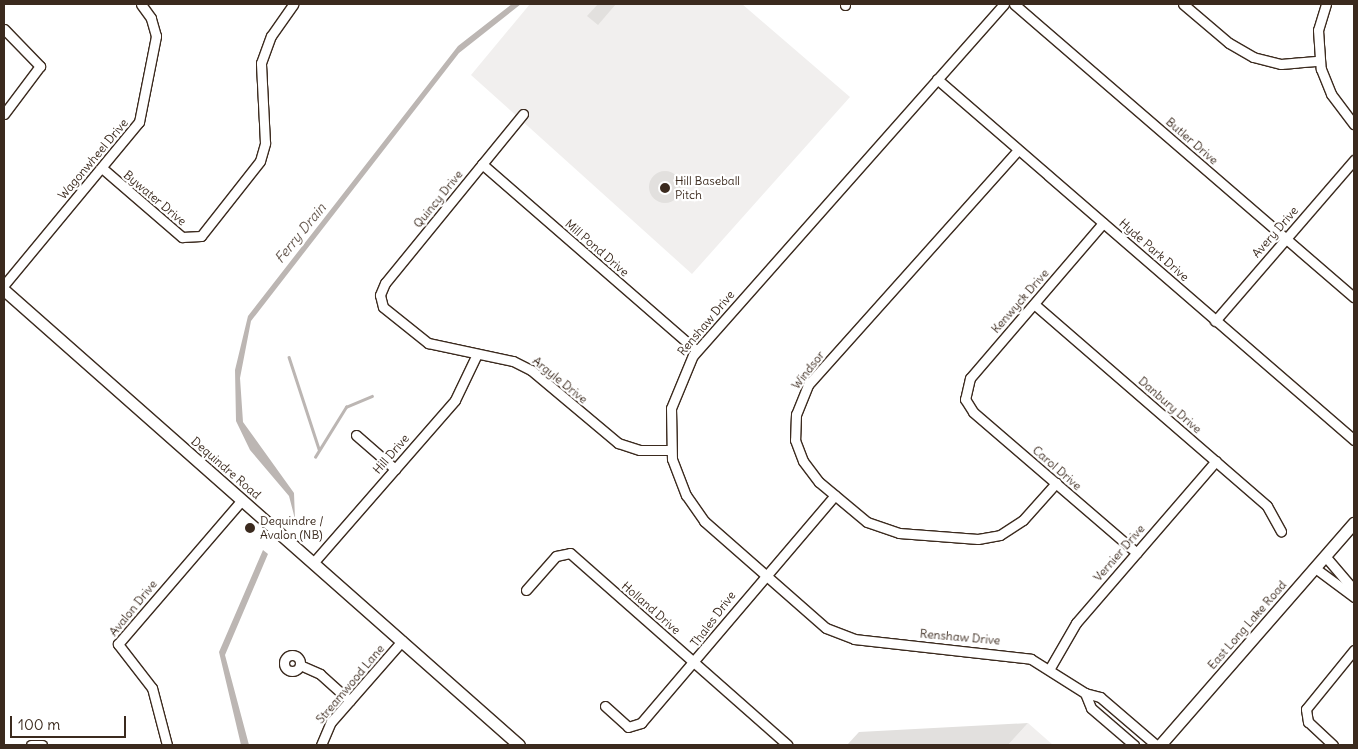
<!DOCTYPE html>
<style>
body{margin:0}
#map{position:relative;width:1358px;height:749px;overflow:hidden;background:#fff;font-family:Delius,sans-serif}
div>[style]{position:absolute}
.built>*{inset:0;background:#f1efee}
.green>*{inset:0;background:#e2e0de}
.round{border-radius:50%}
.water>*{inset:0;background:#bcb6b3}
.stream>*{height:2.5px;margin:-1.25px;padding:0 1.25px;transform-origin:1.25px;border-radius:1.25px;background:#bcb6b3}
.roads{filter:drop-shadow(1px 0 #3b2a1e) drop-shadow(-1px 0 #3b2a1e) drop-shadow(0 1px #3b2a1e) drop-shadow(0 -1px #3b2a1e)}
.minor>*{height:9px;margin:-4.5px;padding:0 4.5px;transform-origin:4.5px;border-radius:4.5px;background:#fff}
.minor>.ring{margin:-4.5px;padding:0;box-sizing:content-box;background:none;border:9px solid #fff;border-radius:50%}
.secondary>*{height:11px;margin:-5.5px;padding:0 5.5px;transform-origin:5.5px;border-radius:5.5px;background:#fff}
.dots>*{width:14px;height:14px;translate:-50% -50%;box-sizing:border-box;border:2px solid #fff;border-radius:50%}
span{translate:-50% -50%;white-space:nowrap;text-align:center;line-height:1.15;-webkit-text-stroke:4.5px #fff;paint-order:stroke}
.street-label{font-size:12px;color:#3b2a1e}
.poi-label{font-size:12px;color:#3b2a1e}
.left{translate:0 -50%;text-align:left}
.water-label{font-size:14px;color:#685b52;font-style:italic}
.frame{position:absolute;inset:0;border:5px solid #3b2a1e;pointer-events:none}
.scale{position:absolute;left:10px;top:716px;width:116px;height:22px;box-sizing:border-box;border:2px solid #3b2a1e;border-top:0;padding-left:6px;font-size:15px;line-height:18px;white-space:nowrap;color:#3b2a1e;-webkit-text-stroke:4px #fff;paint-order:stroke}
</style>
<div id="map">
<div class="built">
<i style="clip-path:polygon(530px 4px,742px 4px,850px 97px,692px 274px,471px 75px)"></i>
<i style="clip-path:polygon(1028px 723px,1053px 745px,1008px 745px)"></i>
</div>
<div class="green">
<i style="clip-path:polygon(598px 4px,616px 4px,598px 25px,587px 16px)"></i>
<i class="round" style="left:649px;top:171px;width:32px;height:32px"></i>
<i style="clip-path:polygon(1028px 723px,1008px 745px,847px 745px,859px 732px)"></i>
</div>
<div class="water">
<i style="clip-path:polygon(512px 4px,521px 4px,459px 53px,251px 321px,240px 378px,243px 422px,294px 493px,295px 519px,289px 496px,250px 450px,236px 421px,235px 370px,248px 316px,458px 46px)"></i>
<i style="clip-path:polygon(263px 550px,268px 554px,225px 655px,249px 745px,241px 745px,219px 652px)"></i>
</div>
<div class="stream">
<i style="left:289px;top:357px;width:97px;rotate:71.9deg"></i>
<i style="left:315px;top:457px;width:59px;rotate:-58.2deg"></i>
<i style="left:346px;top:407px;width:28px;rotate:-23deg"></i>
</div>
<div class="roads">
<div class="minor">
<i style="left:845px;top:4px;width:1px;rotate:90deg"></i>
<i style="left:1004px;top:4px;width:469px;rotate:131.5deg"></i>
<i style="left:693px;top:355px;width:57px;rotate:112.5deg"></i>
<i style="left:671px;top:408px;width:51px;rotate:88.9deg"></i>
<i style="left:672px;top:459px;width:39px;rotate:69deg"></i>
<i style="left:686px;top:495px;width:32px;rotate:55deg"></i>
<i style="left:704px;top:521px;width:162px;rotate:41.3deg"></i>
<i style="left:826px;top:628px;width:30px;rotate:21deg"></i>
<i style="left:854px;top:639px;width:178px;rotate:6.4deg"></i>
<i style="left:1031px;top:659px;width:64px;rotate:32.2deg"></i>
<i style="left:1085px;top:693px;width:16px;rotate:15deg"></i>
<i style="left:1100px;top:697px;width:74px;rotate:40.6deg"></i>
<i style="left:1014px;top:4px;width:449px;rotate:40.8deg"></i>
<i style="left:1183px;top:4px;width:60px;rotate:40.3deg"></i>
<i style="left:1229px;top:43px;width:28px;rotate:30deg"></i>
<i style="left:1253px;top:57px;width:29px;rotate:14deg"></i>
<i style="left:1281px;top:64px;width:38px;rotate:-5deg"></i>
<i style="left:1326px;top:4px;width:27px;rotate:107deg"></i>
<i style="left:1318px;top:30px;width:39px;rotate:86deg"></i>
<i style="left:1321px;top:69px;width:27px;rotate:68deg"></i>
<i style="left:1331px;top:94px;width:38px;rotate:53deg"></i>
<i style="left:4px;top:29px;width:52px;rotate:45.8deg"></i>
<i style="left:40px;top:66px;width:60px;rotate:126.9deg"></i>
<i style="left:937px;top:79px;width:552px;rotate:40.88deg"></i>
<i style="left:523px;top:114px;width:218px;rotate:129.2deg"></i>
<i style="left:385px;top:283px;width:13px;rotate:113deg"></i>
<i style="left:380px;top:295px;width:12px;rotate:76deg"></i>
<i style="left:383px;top:307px;width:58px;rotate:38.7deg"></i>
<i style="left:428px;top:343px;width:87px;rotate:12deg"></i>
<i style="left:513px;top:361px;width:20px;rotate:27deg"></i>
<i style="left:531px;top:370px;width:114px;rotate:40deg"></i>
<i style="left:618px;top:443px;width:23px;rotate:18deg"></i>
<i style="left:640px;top:450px;width:31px"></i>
<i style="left:1018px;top:150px;width:315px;rotate:131.8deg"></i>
<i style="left:808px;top:385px;width:31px;rotate:112deg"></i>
<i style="left:796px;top:414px;width:26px;rotate:92deg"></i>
<i style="left:795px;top:440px;width:22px;rotate:69deg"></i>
<i style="left:803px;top:461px;width:26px;rotate:53deg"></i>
<i style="left:819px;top:482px;width:62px;rotate:39.8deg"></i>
<i style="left:867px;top:522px;width:34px;rotate:19deg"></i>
<i style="left:899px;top:533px;width:79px;rotate:4.3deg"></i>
<i style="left:978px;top:539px;width:22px;rotate:-10deg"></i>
<i style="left:1000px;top:535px;width:27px;rotate:-33deg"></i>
<i style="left:1023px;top:520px;width:50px;rotate:-48.3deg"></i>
<i style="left:482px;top:164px;width:284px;rotate:41deg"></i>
<i style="left:102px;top:168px;width:106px;rotate:40.8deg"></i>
<i style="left:182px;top:237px;width:19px;rotate:-3deg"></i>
<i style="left:201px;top:236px;width:95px;rotate:-51.8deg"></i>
<i style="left:260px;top:161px;width:19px;rotate:-74deg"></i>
<i style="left:265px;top:143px;width:80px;rotate:-92.9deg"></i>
<i style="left:261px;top:63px;width:29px;rotate:-70deg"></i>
<i style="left:271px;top:36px;width:39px;rotate:-55deg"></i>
<i style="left:1103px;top:223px;width:204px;rotate:130.6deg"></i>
<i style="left:970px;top:378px;width:22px;rotate:103deg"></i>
<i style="left:965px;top:399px;width:15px;rotate:58deg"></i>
<i style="left:973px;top:412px;width:216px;rotate:40.7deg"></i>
<i style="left:4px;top:285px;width:212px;rotate:-50.4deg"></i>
<i style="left:139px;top:122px;width:88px;rotate:-78.8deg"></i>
<i style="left:156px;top:36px;width:19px;rotate:-106deg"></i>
<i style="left:151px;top:18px;width:17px;rotate:-126deg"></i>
<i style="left:1034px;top:304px;width:308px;rotate:40.9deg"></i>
<i style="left:1267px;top:506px;width:29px;rotate:61deg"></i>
<i style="left:1215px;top:321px;width:213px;rotate:-49.2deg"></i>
<i style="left:356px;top:435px;width:52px;rotate:41.1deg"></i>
<i style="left:1325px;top:556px;width:45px;rotate:49.5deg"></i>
<i style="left:313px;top:563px;width:216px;rotate:-48.9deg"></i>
<i style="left:455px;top:400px;width:51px;rotate:-64.4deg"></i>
<i style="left:1315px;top:568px;width:49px;rotate:36.6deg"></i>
<i style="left:526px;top:590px;width:45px;rotate:-48.6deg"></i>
<i style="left:556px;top:556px;width:14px;rotate:-12deg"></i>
<i style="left:570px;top:553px;width:290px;rotate:41.4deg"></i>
<i class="ring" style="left:284px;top:655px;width:7px;height:7px"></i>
<i style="left:300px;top:665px;width:22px;rotate:24deg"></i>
<i style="left:320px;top:674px;width:40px;rotate:42deg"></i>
<i style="left:1050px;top:668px;width:52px;rotate:-60deg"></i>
<i style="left:1076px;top:623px;width:214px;rotate:-49.2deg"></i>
<i style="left:1085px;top:693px;width:16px;rotate:68deg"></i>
<i style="left:1091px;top:708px;width:57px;rotate:40.7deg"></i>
<i style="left:605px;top:706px;width:31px;rotate:42deg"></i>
<i style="left:628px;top:727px;width:14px;rotate:-17deg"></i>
<i style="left:641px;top:723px;width:299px;rotate:-49.6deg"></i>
<i style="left:31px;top:745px;width:11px"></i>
<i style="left:167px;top:745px;width:59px;rotate:-104.7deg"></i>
<i style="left:152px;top:688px;width:56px;rotate:-127.7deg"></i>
<i style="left:118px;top:644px;width:190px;rotate:-49.3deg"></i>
<i style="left:321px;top:745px;width:25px;rotate:-67deg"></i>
<i style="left:331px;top:722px;width:108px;rotate:-48.8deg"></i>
<i style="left:1333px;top:745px;width:34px;rotate:-137deg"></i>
<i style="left:1308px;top:722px;width:13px;rotate:-99deg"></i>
<i style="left:1306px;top:709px;width:76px;rotate:-50.9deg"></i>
</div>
<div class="secondary">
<i style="left:4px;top:290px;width:687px;rotate:41.46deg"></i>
<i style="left:1160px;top:745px;width:295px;rotate:-48.9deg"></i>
</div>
</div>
<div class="dots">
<i style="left:665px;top:188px;background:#3b2a1e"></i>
<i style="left:250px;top:528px;background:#3b2a1e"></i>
</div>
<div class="street-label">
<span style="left:1192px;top:141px;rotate:41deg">Butler Drive</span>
<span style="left:93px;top:159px;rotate:-50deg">Wagonwheel Drive</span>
<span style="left:155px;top:198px;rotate:40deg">Bywater Drive</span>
<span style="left:438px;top:199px;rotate:-51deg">Quincy Drive</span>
<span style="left:1275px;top:232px;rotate:-49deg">Avery Drive</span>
<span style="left:597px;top:248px;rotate:41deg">Mill Pond Drive</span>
<span style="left:1154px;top:250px;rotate:41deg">Hyde Park Drive</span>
<span style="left:1020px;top:301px;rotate:-49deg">Kenwyck Drive</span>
<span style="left:706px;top:323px;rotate:-50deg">Renshaw Drive</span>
<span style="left:808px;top:370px;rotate:-52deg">Windsor</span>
<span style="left:560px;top:380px;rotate:39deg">Argyle Drive</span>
<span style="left:1170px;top:405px;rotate:41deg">Danbury Drive</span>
<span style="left:391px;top:454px;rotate:-49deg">Hill Drive</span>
<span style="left:226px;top:468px;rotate:41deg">Dequindre Road</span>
<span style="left:1057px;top:468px;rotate:41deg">Carol Drive</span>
<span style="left:1119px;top:553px;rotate:-49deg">Vernier Drive</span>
<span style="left:133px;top:608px;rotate:-51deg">Avalon Drive</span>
<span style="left:651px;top:608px;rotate:41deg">Holland Drive</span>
<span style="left:713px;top:619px;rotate:-53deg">Thales Drive</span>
<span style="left:1247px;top:625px;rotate:-49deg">East Long Lake Road</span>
<span style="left:960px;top:637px;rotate:5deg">Renshaw Drive</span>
<span style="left:350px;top:684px;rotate:-50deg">Streamwood Lane</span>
</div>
<div class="poi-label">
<span class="left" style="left:675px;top:188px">Hill Baseball<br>Pitch</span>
<span class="left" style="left:260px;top:528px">Dequindre /<br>Avalon (NB)</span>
</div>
<div class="water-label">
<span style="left:300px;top:233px;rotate:-51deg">Ferry Drain</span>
</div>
<div class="frame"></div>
<div class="scale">100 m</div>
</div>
